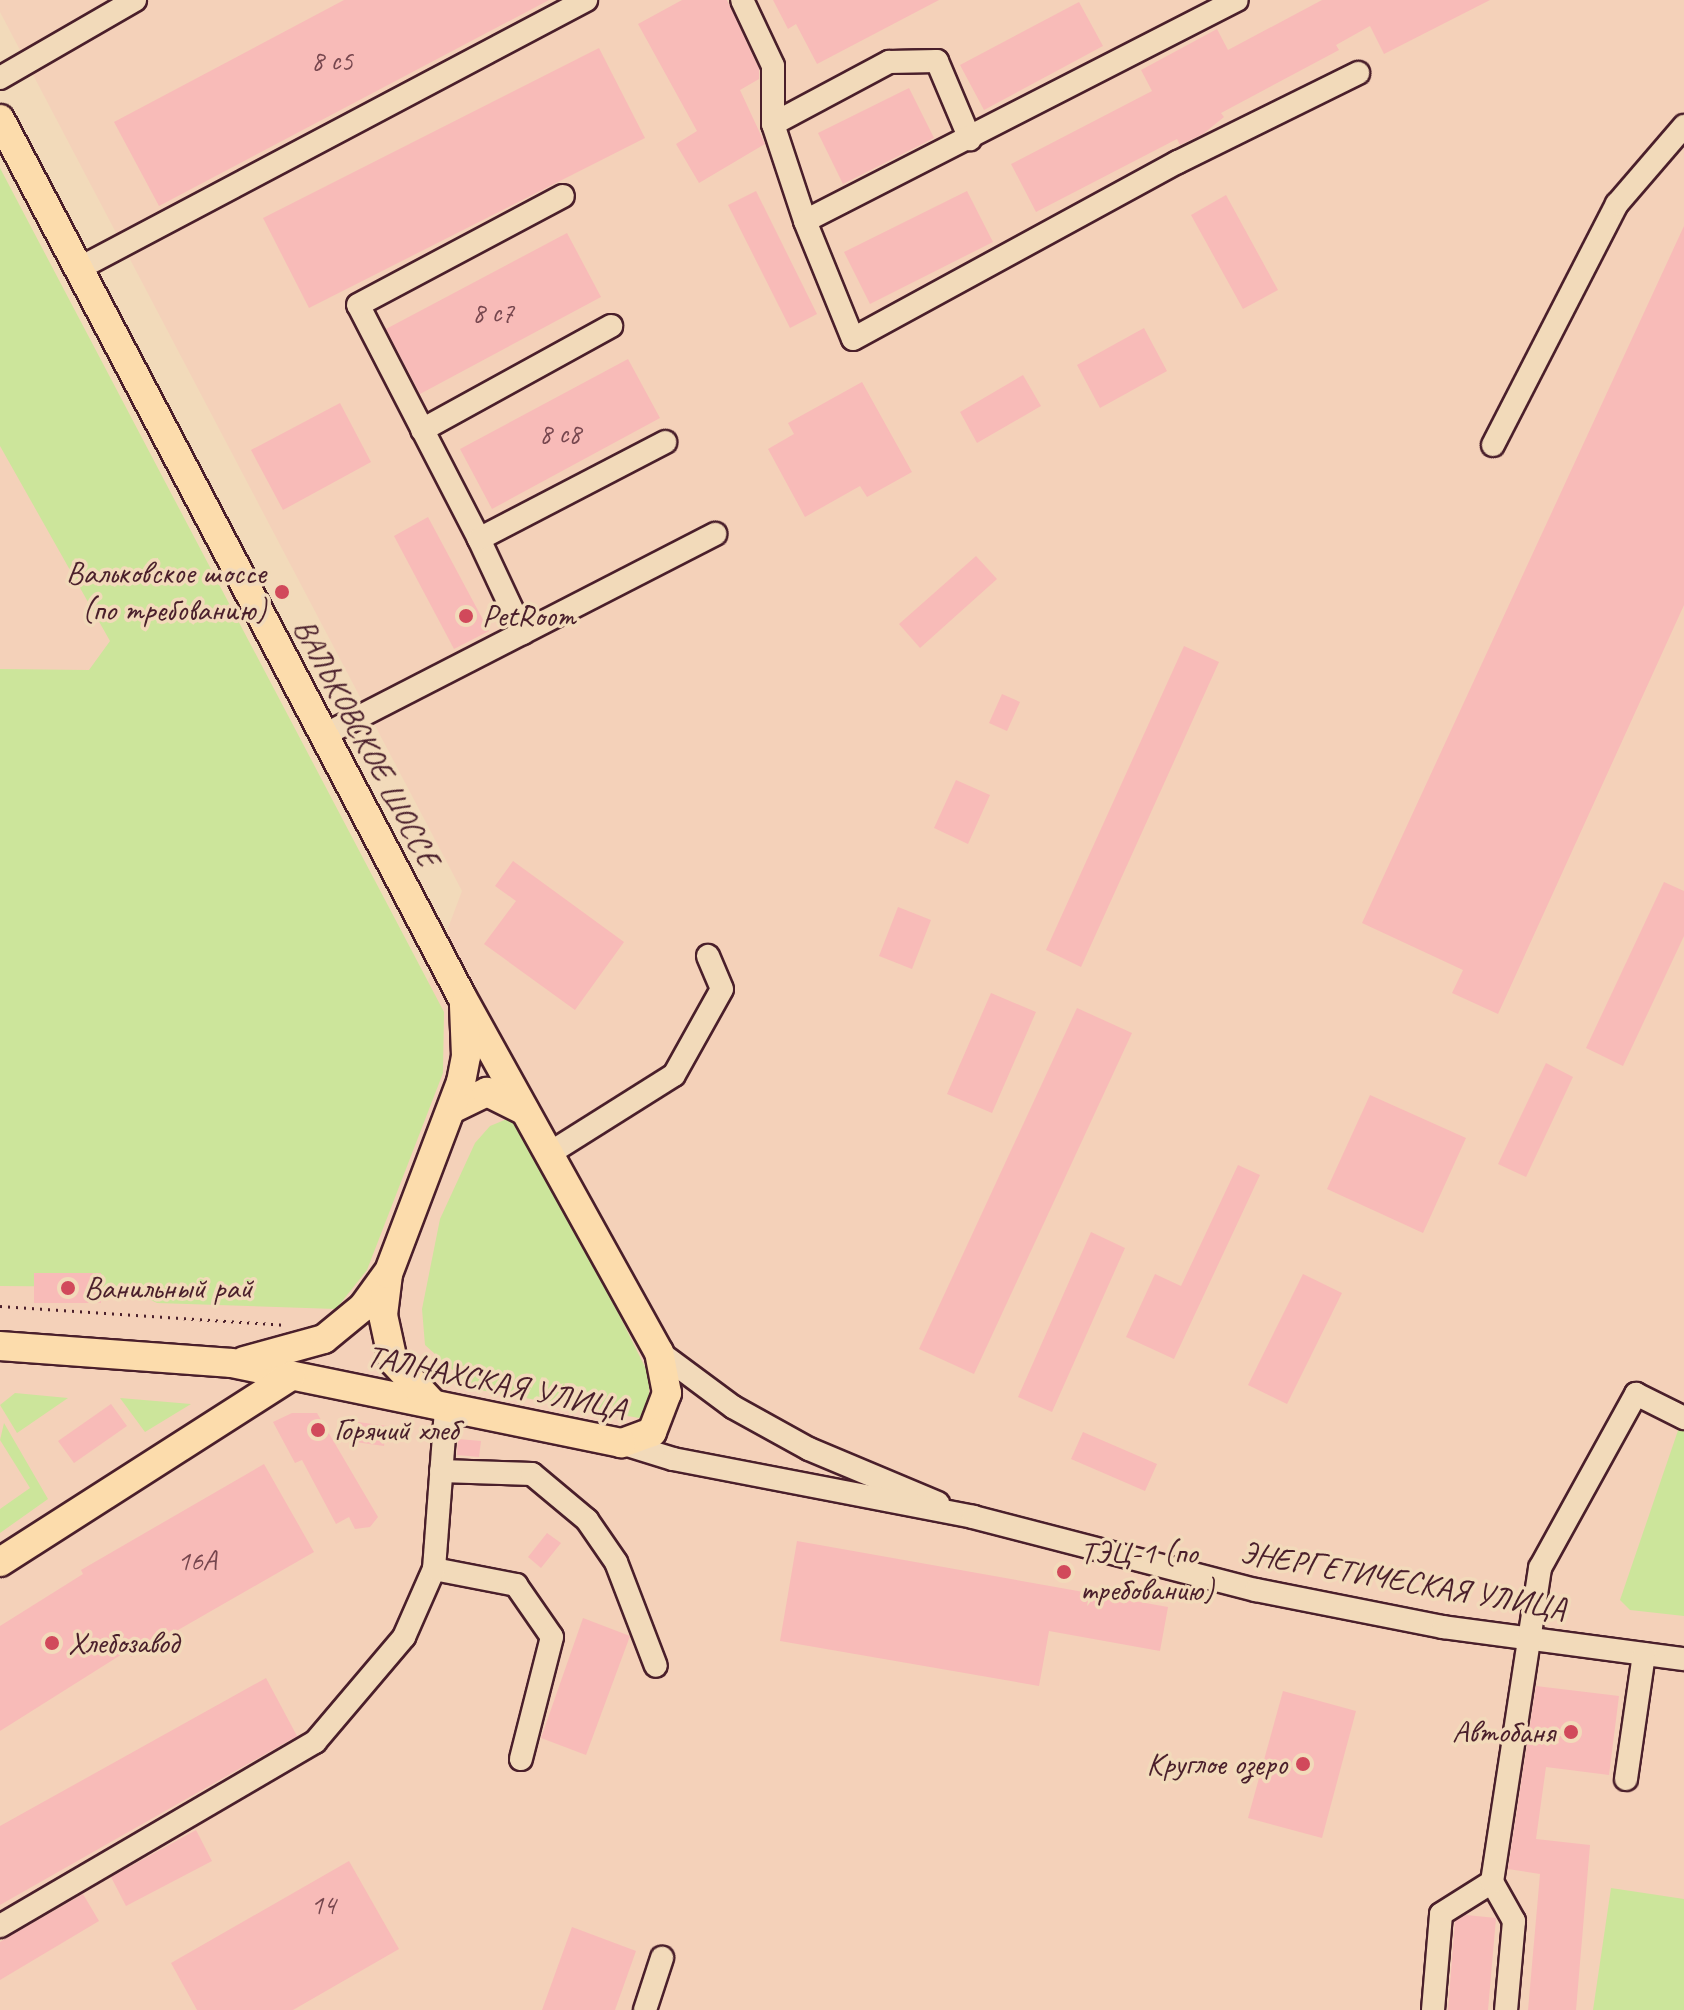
<!DOCTYPE html>
<meta charset="utf-8">
<style>
body{margin:0}
#map{position:relative;width:1684px;height:2010px;overflow:hidden;background:#f2daba;font-family:Caveat,sans-serif}
div>[style]{position:absolute}
.built>*{inset:0;background:#f4d1b9}
.green>*{inset:0;background:#cce59b}
.building>*{inset:0;background:#f8bbb8}
.path>*{height:3px;margin-top:-1.5px;transform-origin:0;background:repeating-linear-gradient(90deg,#4a1f2b 0 2px,transparent 0 8px)}
.roads{filter:drop-shadow(2px 0 #4a1f2b) drop-shadow(-2px 0 #4a1f2b) drop-shadow(0 2px #4a1f2b) drop-shadow(0 -2px #4a1f2b)}
.minor>*{height:22px;margin:-11px;padding:0 11px;transform-origin:11px;border-radius:11px;background:#f2daba}
.major>*{height:28px;margin:-14px;padding:0 14px;transform-origin:14px;border-radius:14px;background:#fcdcac}
.dots>*{width:22px;height:22px;translate:-50% -50%;box-sizing:border-box;border:4px solid #f2daba;border-radius:50%}
span{translate:-50% -50%;white-space:nowrap;text-align:center;line-height:1.15;-webkit-text-stroke:7px #f2daba;paint-order:stroke}
.number-label{font-size:28px;color:#76464e}
.number-label span{-webkit-text-stroke-width:0}
.poi-label{font-size:32px;color:#4a1f2b}
.right{translate:-100% -50%;text-align:right}
.left{translate:0 -50%;text-align:left}
.street-label{font-size:32px;color:#4a1f2b}
</style>
<div id="map">
<div class="built">
<i style="clip-path:polygon(0 0,1684px 0,1684px 2010px,0 2010px,0 1268px,324px 1258px,462px 891px,0 12px)"></i>
<i style="clip-path:polygon(0 371px,158px 674px,0 678px)"></i>
</div>
<div class="green">
<i style="clip-path:polygon(0 168px,444px 1012px,443px 1073px,367px 1270px,336px 1309px,157px 1303px,124px 1287px,0 1286px,0 669px,89px 670px,110px 641px,0 446px)"></i>
<i style="clip-path:polygon(507px 1119px,527px 1129px,649px 1375px,649px 1409px,639px 1418px,474px 1389px,425px 1345px,422px 1309px,440px 1219px,475px 1143px,490px 1126px)"></i>
<i style="clip-path:polygon(15px 1393px,68px 1398px,17px 1433px,0 1405px)"></i>
<i style="clip-path:polygon(120px 1398px,191px 1404px,145px 1432px)"></i>
<i style="clip-path:polygon(1684px 1413px,1684px 1616px,1630px 1610px,1620px 1600px)"></i>
<i style="clip-path:polygon(4px 1423px,48px 1499px,0 1533px,0 1509px,30px 1488px,0 1440px)"></i>
<i style="clip-path:polygon(1611px 1888px,1684px 1899px,1684px 2010px,1593px 2010px)"></i>
</div>
<div class="building">
<i style="clip-path:polygon(344px 0,549px 0,159px 206px,114px 122px)"></i>
<i style="clip-path:polygon(682px 0,727px 0,759px 69px,759px 79px,740px 90px,765px 144px,699px 183px,676px 144px,697px 131px,638px 24px)"></i>
<i style="clip-path:polygon(773px 0,939px 0,817px 64px,796px 24px,788px 29px)"></i>
<i style="clip-path:polygon(1322px 0,1490px 0,1384px 54px,1370px 26px,1336px 45px,1339px 50px,1221px 113px,1224px 117px,1203px 134px,1180px 145px,1177px 139px,1036px 212px,1011px 164px,1152px 91px,1141px 70px,1217px 29px,1228px 50px)"></i>
<i style="clip-path:polygon(1079px 2px,1103px 46px,984px 110px,960px 65px)"></i>
<i style="clip-path:polygon(599px 48px,645px 138px,309px 308px,263px 218px)"></i>
<i style="clip-path:polygon(909px 88px,934px 138px,843px 184px,818px 133px)"></i>
<i style="clip-path:polygon(756px 191px,817px 314px,790px 328px,728px 205px)"></i>
<i style="clip-path:polygon(967px 191px,993px 242px,870px 304px,844px 252px)"></i>
<i style="clip-path:polygon(1226px 195px,1278px 290px,1243px 309px,1191px 215px)"></i>
<i style="clip-path:polygon(1684px 226px,1684px 605px,1498px 1014px,1452px 993px,1463px 970px,1362px 923px)"></i>
<i style="clip-path:polygon(567px 233px,601px 297px,420px 394px,386px 329px)"></i>
<i style="clip-path:polygon(1144px 328px,1167px 371px,1100px 408px,1077px 365px)"></i>
<i style="clip-path:polygon(628px 359px,660px 418px,492px 509px,460px 449px)"></i>
<i style="clip-path:polygon(1023px 375px,1041px 406px,977px 443px,960px 412px)"></i>
<i style="clip-path:polygon(862px 382px,912px 472px,867px 497px,860px 486px,805px 517px,768px 449px,794px 434px,788px 423px)"></i>
<i style="clip-path:polygon(340px 403px,371px 462px,283px 510px,251px 450px)"></i>
<i style="clip-path:polygon(428px 517px,489px 631px,454px 649px,394px 536px)"></i>
<i style="clip-path:polygon(976px 556px,997px 579px,920px 648px,899px 624px)"></i>
<i style="clip-path:polygon(1184px 646px,1219px 662px,1081px 967px,1046px 950px)"></i>
<i style="clip-path:polygon(1002px 694px,1020px 702px,1007px 731px,989px 723px)"></i>
<i style="clip-path:polygon(956px 780px,990px 795px,968px 844px,934px 828px)"></i>
<i style="clip-path:polygon(513px 861px,624px 942px,575px 1010px,484px 944px,516px 901px,495px 886px)"></i>
<i style="clip-path:polygon(1664px 882px,1684px 891px,1684px 936px,1623px 1066px,1586px 1048px)"></i>
<i style="clip-path:polygon(898px 907px,931px 920px,912px 969px,879px 956px)"></i>
<i style="clip-path:polygon(991px 993px,1036px 1012px,992px 1113px,947px 1094px)"></i>
<i style="clip-path:polygon(1077px 1008px,1132px 1033px,974px 1374px,919px 1349px)"></i>
<i style="clip-path:polygon(1546px 1063px,1573px 1077px,1526px 1177px,1498px 1164px)"></i>
<i style="clip-path:polygon(1370px 1095px,1466px 1138px,1423px 1233px,1327px 1189px)"></i>
<i style="clip-path:polygon(1238px 1165px,1260px 1175px,1174px 1359px,1126px 1337px,1155px 1274px,1181px 1286px)"></i>
<i style="clip-path:polygon(1091px 1232px,1125px 1248px,1052px 1412px,1018px 1397px)"></i>
<i style="clip-path:polygon(34px 1273px,101px 1273px,101px 1303px,34px 1303px)"></i>
<i style="clip-path:polygon(1303px 1274px,1342px 1293px,1287px 1404px,1248px 1385px)"></i>
<i style="clip-path:polygon(111px 1404px,127px 1426px,74px 1463px,58px 1441px)"></i>
<i style="clip-path:polygon(292px 1413px,317px 1413px,378px 1517px,370px 1527px,355px 1529px,349px 1517px,336px 1524px,302px 1460px,295px 1463px,273px 1422px)"></i>
<i style="clip-path:polygon(358px 1422px,387px 1426px,384px 1446px,355px 1442px)"></i>
<i style="clip-path:polygon(1083px 1432px,1157px 1464px,1145px 1491px,1071px 1459px)"></i>
<i style="clip-path:polygon(458px 1439px,481px 1441px,479px 1457px,457px 1455px)"></i>
<i style="clip-path:polygon(264px 1464px,314px 1552px,131px 1657px,127px 1651px,0 1731px,0 1626px,83px 1574px,81px 1570px)"></i>
<i style="clip-path:polygon(547px 1533px,561px 1543px,541px 1568px,528px 1557px)"></i>
<i style="clip-path:polygon(797px 1541px,1168px 1607px,1160px 1651px,1049px 1631px,1039px 1686px,780px 1641px)"></i>
<i style="clip-path:polygon(583px 1618px,630px 1636px,586px 1755px,541px 1738px)"></i>
<i style="clip-path:polygon(266px 1678px,297px 1736px,0 1905px,0 1826px)"></i>
<i style="clip-path:polygon(1536px 1686px,1619px 1696px,1609px 1775px,1546px 1767px,1536px 1839px,1590px 1845px,1576px 2010px,1528px 2010px,1540px 1874px,1508px 1869px)"></i>
<i style="clip-path:polygon(1283px 1691px,1356px 1711px,1322px 1838px,1248px 1818px)"></i>
<i style="clip-path:polygon(196px 1830px,212px 1861px,126px 1906px,111px 1877px)"></i>
<i style="clip-path:polygon(349px 1861px,399px 1949px,293px 2010px,197px 2010px,171px 1963px)"></i>
<i style="clip-path:polygon(83px 1894px,99px 1921px,0 1980px,0 1942px)"></i>
<i style="clip-path:polygon(1466px 1915px,1496px 1918px,1488px 2010px,1448px 2010px,1455px 1921px)"></i>
<i style="clip-path:polygon(572px 1927px,636px 1951px,615px 2010px,542px 2010px)"></i>
</div>
<div class="path">
<i style="left:0;top:1306px;width:284px;rotate:3.8deg"></i>
</div>
<div class="roads">
<div class="minor">
<i style="left:742px;top:0;width:73px;rotate:64.8deg"></i>
<i style="left:773px;top:66px;width:58px;rotate:90deg"></i>
<i style="left:773px;top:124px;width:102px;rotate:71.7deg"></i>
<i style="left:805px;top:221px;width:127px;rotate:67.9deg"></i>
<i style="left:853px;top:339px;width:370px;rotate:-28.6deg"></i>
<i style="left:1178px;top:162px;width:201px;rotate:-26.3deg"></i>
<i style="left:0;top:78px;width:156px;rotate:-30deg"></i>
<i style="left:773px;top:124px;width:132px;rotate:-28.1deg"></i>
<i style="left:889px;top:62px;width:48px;rotate:-1.2deg"></i>
<i style="left:937px;top:61px;width:85px;rotate:67.1deg"></i>
<i style="left:805px;top:221px;width:485px;rotate:-27.1deg"></i>
<i style="left:78px;top:269px;width:575px;rotate:-27.9deg"></i>
<i style="left:422px;top:430px;width:216px;rotate:-28.8deg"></i>
<i style="left:1493px;top:445px;width:271px;rotate:-62.8deg"></i>
<i style="left:1617px;top:204px;width:103px;rotate:-49.3deg"></i>
<i style="left:479px;top:539px;width:263px;rotate:-117.3deg"></i>
<i style="left:358px;top:305px;width:232px;rotate:-28deg"></i>
<i style="left:523px;top:633px;width:104px;rotate:-115.1deg"></i>
<i style="left:479px;top:539px;width:210px;rotate:-27.5deg"></i>
<i style="left:324px;top:735px;width:440px;rotate:-27.2deg"></i>
<i style="left:550px;top:1153px;width:146px;rotate:-32.2deg"></i>
<i style="left:674px;top:1075px;width:98px;rotate:-60.8deg"></i>
<i style="left:722px;top:989px;width:36px;rotate:-113deg"></i>
<i style="left:659px;top:1352px;width:92px;rotate:36.6deg"></i>
<i style="left:733px;top:1407px;width:87px;rotate:28.9deg"></i>
<i style="left:809px;top:1449px;width:140px;rotate:22.7deg"></i>
<i style="left:621px;top:1443px;width:54px;rotate:17.1deg"></i>
<i style="left:673px;top:1459px;width:306px;rotate:10.9deg"></i>
<i style="left:973px;top:1517px;width:292px;rotate:14.5deg"></i>
<i style="left:1256px;top:1590px;width:191px;rotate:11.2deg"></i>
<i style="left:1443px;top:1627px;width:243px;rotate:7.6deg"></i>
<i style="left:441px;top:1471px;width:91px;rotate:1.9deg"></i>
<i style="left:532px;top:1474px;width:72px;rotate:39.9deg"></i>
<i style="left:587px;top:1520px;width:51px;rotate:55.4deg"></i>
<i style="left:616px;top:1562px;width:111px;rotate:69deg"></i>
<i style="left:434px;top:1569px;width:84px;rotate:11deg"></i>
<i style="left:516px;top:1585px;width:63px;rotate:55.3deg"></i>
<i style="left:552px;top:1637px;width:126px;rotate:104.3deg"></i>
<i style="left:1626px;top:1779px;width:126px;rotate:-81.8deg"></i>
<i style="left:1492px;top:1882px;width:45px;rotate:60.6deg"></i>
<i style="left:1514px;top:1921px;width:89px;rotate:95.1deg"></i>
<i style="left:0;top:1926px;width:365px;rotate:-30.3deg"></i>
<i style="left:315px;top:1742px;width:138px;rotate:-49.7deg"></i>
<i style="left:404px;top:1637px;width:74px;rotate:-66.2deg"></i>
<i style="left:434px;top:1569px;width:161px;rotate:-85.7deg"></i>
<i style="left:645px;top:2010px;width:55px;rotate:-71.9deg"></i>
<i style="left:1433px;top:2010px;width:96px;rotate:-85.2deg"></i>
<i style="left:1441px;top:1914px;width:60px;rotate:-32.1deg"></i>
<i style="left:1492px;top:1882px;width:318px;rotate:-81.3deg"></i>
<i style="left:1540px;top:1568px;width:199px;rotate:-61.1deg"></i>
<i style="left:1636px;top:1394px;width:54px;rotate:26.6deg"></i>
</div>
<div class="major">
<i style="left:0;top:119px;width:992px;rotate:62.25deg"></i>
<i style="left:462px;top:997px;width:406px;rotate:61deg"></i>
<i style="left:659px;top:1352px;width:42px;rotate:79deg"></i>
<i style="left:667px;top:1393px;width:42px;rotate:111deg"></i>
<i style="left:652px;top:1432px;width:33px;rotate:160deg"></i>
<i style="left:621px;top:1443px;width:397px;rotate:-168.4deg"></i>
<i style="left:232px;top:1363px;width:233px;rotate:-175.8deg"></i>
<i style="left:452px;top:1109px;width:39px;rotate:-26deg"></i>
<i style="left:487px;top:1092px;width:42px;rotate:26.6deg"></i>
<i style="left:244px;top:1361px;width:83px;rotate:-15.4deg"></i>
<i style="left:324px;top:1339px;width:50px;rotate:-39.4deg"></i>
<i style="left:363px;top:1307px;width:41px;rotate:-54deg"></i>
<i style="left:433px;top:1404px;width:59px;rotate:-132.9deg"></i>
<i style="left:393px;top:1361px;width:47px;rotate:-102.3deg"></i>
<i style="left:383px;top:1315px;width:41px;rotate:-83deg"></i>
<i style="left:388px;top:1274px;width:205px;rotate:-69.2deg"></i>
<i style="left:461px;top:1082px;width:26px;rotate:-79deg"></i>
<i style="left:466px;top:1056px;width:50px;rotate:-92.3deg"></i>
<i style="left:0;top:1562px;width:345px;rotate:-32.6deg"></i>
</div>
</div>
<div class="dots">
<i style="left:282px;top:592px;background:#d1495b"></i>
<i style="left:466px;top:616px;background:#d1495b"></i>
<i style="left:68px;top:1288px;background:#d1495b"></i>
<i style="left:318px;top:1430px;background:#d1495b"></i>
<i style="left:1064px;top:1572px;background:#d1495b"></i>
<i style="left:52px;top:1643px;background:#d1495b"></i>
<i style="left:1571px;top:1732px;background:#d1495b"></i>
<i style="left:1303px;top:1764px;background:#d1495b"></i>
</div>
<div class="number-label">
<span style="left:332px;top:61px">8 с5</span>
<span style="left:493px;top:313px">8 с7</span>
<span style="left:560px;top:434px">8 с8</span>
<span style="left:197px;top:1561px">16А</span>
<span style="left:323px;top:1905px">14</span>
</div>
<div class="poi-label">
<span class="right" style="left:266px;top:592px">Вальковское шоссе<br>(по требованию)</span>
<span class="left" style="left:482px;top:616px">PetRoom</span>
<span class="left" style="left:84px;top:1288px">Ванильный рай</span>
<span class="left" style="left:334px;top:1430px">Горячий хлеб</span>
<span class="left" style="left:1080px;top:1572px">ТЭЦ-1 (по<br>требованию)</span>
<span class="left" style="left:68px;top:1643px">Хлебозавод</span>
<span class="right" style="left:1555px;top:1732px">Автобаня</span>
<span class="right" style="left:1287px;top:1764px">Круглое озеро</span>
</div>
<div class="street-label">
<span style="left:366px;top:743px;rotate:62deg">ВАЛЬКОВСКОЕ ШОССЕ</span>
<span style="left:496px;top:1383px;rotate:12deg">ТАЛНАХСКАЯ УЛИЦА</span>
<span style="left:1403px;top:1581px;rotate:10deg">ЭНЕРГЕТИЧЕСКАЯ УЛИЦА</span>
</div>
</div>
